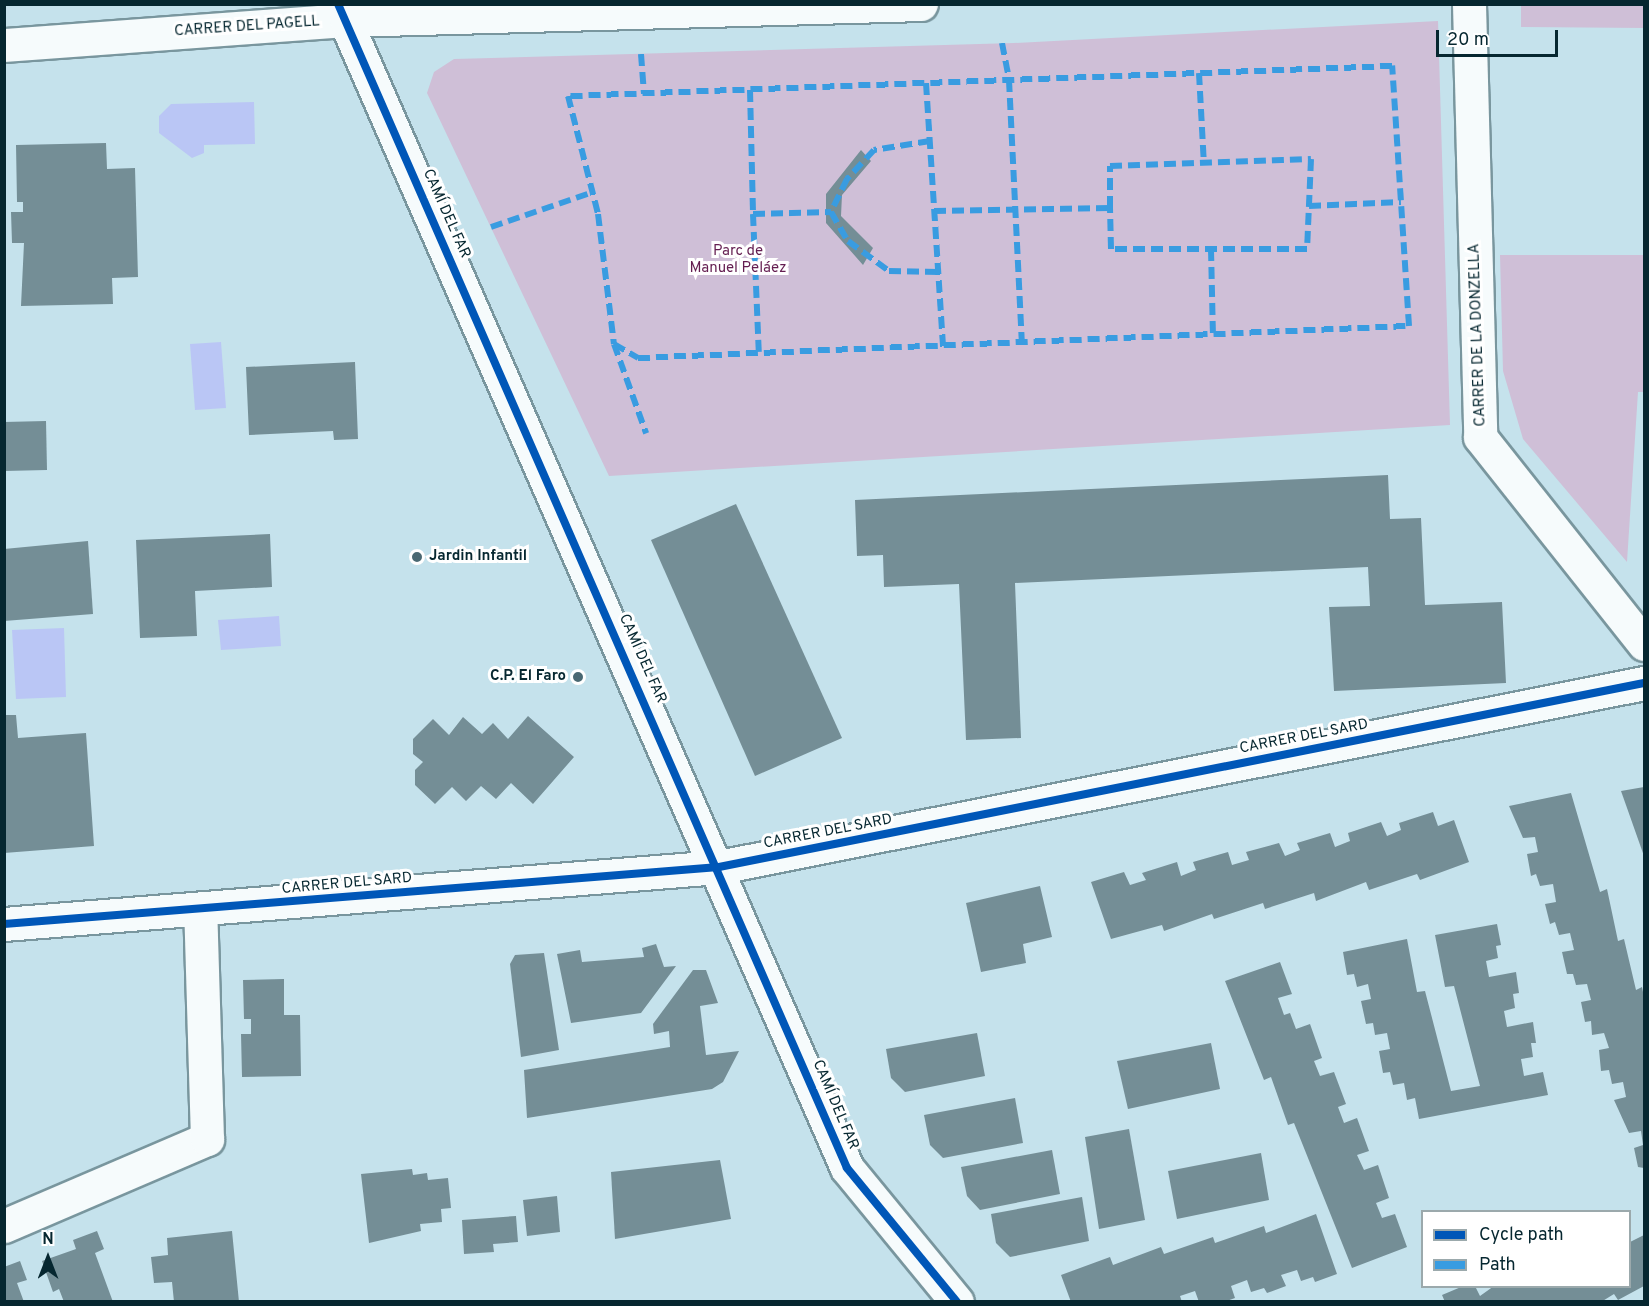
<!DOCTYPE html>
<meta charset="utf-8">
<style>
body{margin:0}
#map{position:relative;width:1649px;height:1306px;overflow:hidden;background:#c5e2ec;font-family:Overpass,sans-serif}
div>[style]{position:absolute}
.green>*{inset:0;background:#cfbfd7}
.water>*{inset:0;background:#bac6f5}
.building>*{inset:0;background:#748e96}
.roads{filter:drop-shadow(2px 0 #79969e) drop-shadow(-2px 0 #79969e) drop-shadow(0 2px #79969e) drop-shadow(0 -2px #79969e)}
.street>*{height:33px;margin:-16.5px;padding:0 16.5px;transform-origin:16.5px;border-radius:16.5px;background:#f6fbfc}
.quiet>*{height:6px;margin-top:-3px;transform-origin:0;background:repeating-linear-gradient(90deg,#399ce1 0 12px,transparent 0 18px)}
.cycleway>*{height:8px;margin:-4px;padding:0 4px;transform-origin:4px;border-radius:4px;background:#0057b8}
.dots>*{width:16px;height:16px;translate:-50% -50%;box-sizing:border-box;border:3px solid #fff;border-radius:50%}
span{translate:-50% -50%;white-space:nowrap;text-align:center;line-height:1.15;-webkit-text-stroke:6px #fff;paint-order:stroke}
.street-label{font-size:15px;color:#062730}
.park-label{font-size:15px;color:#641e51}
.poi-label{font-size:15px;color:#062730;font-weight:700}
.left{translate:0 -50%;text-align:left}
.right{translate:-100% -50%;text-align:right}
.frame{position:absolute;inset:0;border:6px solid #062730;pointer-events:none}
.legend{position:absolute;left:1421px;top:1210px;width:210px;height:78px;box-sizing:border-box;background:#fff;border:2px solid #9ba9ac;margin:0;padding:8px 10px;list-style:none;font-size:18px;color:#062730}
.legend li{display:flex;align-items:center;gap:12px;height:30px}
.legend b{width:30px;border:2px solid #9ba9ac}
.north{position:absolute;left:18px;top:1228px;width:60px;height:60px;-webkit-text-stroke:4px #fff;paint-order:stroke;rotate:0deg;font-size:16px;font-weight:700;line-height:24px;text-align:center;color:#062730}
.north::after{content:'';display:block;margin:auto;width:21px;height:27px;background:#062730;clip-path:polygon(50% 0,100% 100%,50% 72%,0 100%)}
.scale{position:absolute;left:1436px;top:30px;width:122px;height:27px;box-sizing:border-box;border:3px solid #062730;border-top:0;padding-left:8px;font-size:18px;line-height:21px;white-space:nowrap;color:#062730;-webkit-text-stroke:4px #fff;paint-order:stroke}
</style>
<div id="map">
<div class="green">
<i style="clip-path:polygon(1521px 5px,1644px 5px,1644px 28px,1521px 27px)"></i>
<i style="clip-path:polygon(1438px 21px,1450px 425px,609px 476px,427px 93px,434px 72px,454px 59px,1014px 43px)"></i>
<i style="clip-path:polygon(1500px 255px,1644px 255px,1644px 392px,1638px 392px,1627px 562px,1523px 439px,1503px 371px)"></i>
</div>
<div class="water">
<i style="clip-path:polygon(254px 102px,255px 144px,204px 145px,204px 153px,192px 158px,159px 133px,159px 116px,171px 104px)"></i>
<i style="clip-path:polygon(221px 342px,226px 408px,195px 410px,190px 344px)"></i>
<i style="clip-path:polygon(279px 616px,281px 646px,221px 650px,218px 620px)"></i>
<i style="clip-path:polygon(64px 628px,66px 697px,16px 699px,12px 630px)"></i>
</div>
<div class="building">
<i style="clip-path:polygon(106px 143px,107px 169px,135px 168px,138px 277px,112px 278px,113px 304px,21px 306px,24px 243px,12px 243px,11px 212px,23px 212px,23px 202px,17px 202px,16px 145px)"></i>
<i style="clip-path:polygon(861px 150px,871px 161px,842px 195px,841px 216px,873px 248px,863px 265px,826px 223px,826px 194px)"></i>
<i style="clip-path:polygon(355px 362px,358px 439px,334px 440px,333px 431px,249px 435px,246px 367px)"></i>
<i style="clip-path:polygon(46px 421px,47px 470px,4px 471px,4px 422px)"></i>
<i style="clip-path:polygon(1388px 475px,1390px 519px,1421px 518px,1425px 605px,1502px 602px,1506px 683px,1334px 691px,1329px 607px,1370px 606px,1368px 567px,1015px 583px,1021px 738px,966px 740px,959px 584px,884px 587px,883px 555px,857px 556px,855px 500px)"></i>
<i style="clip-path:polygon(736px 504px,842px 738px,755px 776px,651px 540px)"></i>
<i style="clip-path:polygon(270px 534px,272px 587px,195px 591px,197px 636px,140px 638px,136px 540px)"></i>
<i style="clip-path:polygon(88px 541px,93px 614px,4px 621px,4px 549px)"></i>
<i style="clip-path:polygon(6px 715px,16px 715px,18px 738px,86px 733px,94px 846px,4px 853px)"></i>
<i style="clip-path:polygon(528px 716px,574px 757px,533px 804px,511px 783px,496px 799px,481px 786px,466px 801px,452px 787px,435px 804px,415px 785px,415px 770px,423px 762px,413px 754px,413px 739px,433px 719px,449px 735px,463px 717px,482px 734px,493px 723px,508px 739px)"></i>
<i style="clip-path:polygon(1644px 787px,1644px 856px,1621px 791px)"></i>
<i style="clip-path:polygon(1571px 793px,1600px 892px,1607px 889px,1618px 941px,1624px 939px,1636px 990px,1642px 987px,1644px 997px,1644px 1168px,1638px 1167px,1634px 1148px,1643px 1145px,1641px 1131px,1629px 1133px,1614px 1100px,1626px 1097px,1623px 1082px,1612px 1084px,1609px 1070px,1601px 1071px,1599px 1050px,1609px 1048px,1604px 1033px,1592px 1035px,1591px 1021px,1585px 1022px,1581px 1002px,1591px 1000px,1587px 984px,1576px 985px,1573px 974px,1567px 974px,1562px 952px,1574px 950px,1570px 933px,1559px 935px,1555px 922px,1550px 924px,1545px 904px,1556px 902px,1553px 884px,1540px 886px,1536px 874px,1531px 876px,1527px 854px,1538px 852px,1535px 837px,1523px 838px,1509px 806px)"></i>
<i style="clip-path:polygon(1433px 812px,1438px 826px,1454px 820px,1469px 862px,1420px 880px,1417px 874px,1369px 890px,1366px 882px,1316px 901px,1314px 893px,1265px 909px,1263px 903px,1214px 919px,1212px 914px,1164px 931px,1162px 925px,1111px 939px,1091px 882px,1124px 872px,1130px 885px,1146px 880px,1142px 873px,1177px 862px,1181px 876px,1196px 870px,1193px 862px,1228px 852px,1232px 865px,1249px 860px,1246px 852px,1279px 843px,1285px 856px,1300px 850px,1297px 843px,1330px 833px,1335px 847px,1350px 841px,1348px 833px,1381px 822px,1387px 836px,1401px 830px,1399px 823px)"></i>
<i style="clip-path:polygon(1040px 886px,1052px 937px,1023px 944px,1026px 963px,981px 972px,966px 903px)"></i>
<i style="clip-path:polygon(1497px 924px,1501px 945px,1496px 946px,1498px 958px,1486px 961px,1489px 977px,1516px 972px,1519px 993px,1513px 994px,1515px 1008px,1504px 1011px,1507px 1027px,1533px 1022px,1536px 1043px,1531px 1043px,1533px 1057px,1521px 1059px,1524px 1076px,1543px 1072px,1548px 1095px,1419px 1119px,1415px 1098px,1407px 1100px,1404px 1083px,1393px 1085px,1390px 1072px,1383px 1073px,1379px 1051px,1390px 1049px,1387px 1033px,1375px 1035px,1373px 1023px,1366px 1024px,1361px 1001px,1371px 999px,1368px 984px,1357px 987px,1354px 974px,1347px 975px,1343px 952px,1407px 939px,1417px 992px,1425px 991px,1451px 1091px,1480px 1086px,1454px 986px,1445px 987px,1435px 935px)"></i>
<i style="clip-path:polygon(656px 944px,664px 967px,676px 966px,641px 1013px,571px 1023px,557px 954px,580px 950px,582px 962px,644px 957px,642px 948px)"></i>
<i style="clip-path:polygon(544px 953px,559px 1050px,521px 1057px,510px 964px,515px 955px)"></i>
<i style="clip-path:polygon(1280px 962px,1292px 994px,1278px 998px,1284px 1015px,1290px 1013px,1296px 1029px,1310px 1024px,1322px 1058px,1314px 1061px,1320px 1076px,1334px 1072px,1346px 1104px,1338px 1107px,1344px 1123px,1357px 1118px,1369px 1151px,1357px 1155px,1364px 1170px,1378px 1165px,1389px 1198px,1376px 1203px,1382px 1218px,1395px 1214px,1407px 1247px,1352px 1268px,1294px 1123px,1288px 1125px,1271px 1077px,1264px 1080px,1225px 981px)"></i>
<i style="clip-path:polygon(693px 970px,706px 970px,718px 1003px,700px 1006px,706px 1055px,739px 1051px,723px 1082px,712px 1089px,527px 1118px,524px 1070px,670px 1047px,669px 1031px,654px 1034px,653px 1024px)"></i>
<i style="clip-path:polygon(284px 979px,284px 1015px,300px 1015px,301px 1076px,242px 1077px,241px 1034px,251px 1034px,251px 1019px,244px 1019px,243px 980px)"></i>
<i style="clip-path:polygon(977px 1033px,985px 1076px,905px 1092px,891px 1078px,886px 1049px)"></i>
<i style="clip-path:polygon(1211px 1043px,1220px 1089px,1128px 1109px,1117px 1061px)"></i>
<i style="clip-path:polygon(1015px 1098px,1023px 1143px,943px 1158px,930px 1145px,924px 1115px)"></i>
<i style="clip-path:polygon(1129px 1129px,1145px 1220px,1099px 1229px,1085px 1137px)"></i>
<i style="clip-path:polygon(1052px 1150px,1060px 1194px,980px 1210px,967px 1196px,961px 1167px)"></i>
<i style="clip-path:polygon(1261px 1153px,1269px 1200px,1177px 1219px,1168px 1171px)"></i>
<i style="clip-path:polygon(720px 1160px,731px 1219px,615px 1239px,611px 1172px)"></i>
<i style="clip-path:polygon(412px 1169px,413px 1175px,427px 1173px,428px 1180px,448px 1178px,451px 1208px,441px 1209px,442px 1222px,420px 1224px,421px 1231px,369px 1243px,361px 1174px)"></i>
<i style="clip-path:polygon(557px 1196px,560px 1232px,527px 1236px,523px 1200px)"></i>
<i style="clip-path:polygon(1082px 1197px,1089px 1241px,1010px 1257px,996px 1243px,991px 1214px)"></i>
<i style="clip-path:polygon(1316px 1214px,1337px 1274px,1315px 1282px,1313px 1277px,1301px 1281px,1297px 1270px,1281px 1275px,1286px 1286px,1267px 1293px,1264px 1288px,1251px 1292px,1247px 1280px,1231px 1286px,1235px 1298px,1224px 1302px,1199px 1302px,1195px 1291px,1180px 1296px,1182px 1302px,1071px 1302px,1061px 1275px,1110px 1257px,1113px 1265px,1161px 1247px,1164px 1254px,1213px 1237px,1215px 1243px,1264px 1226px,1266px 1233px)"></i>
<i style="clip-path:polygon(516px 1216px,518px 1242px,493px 1244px,494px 1252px,464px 1254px,462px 1220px)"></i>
<i style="clip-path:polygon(97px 1231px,104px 1249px,95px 1253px,113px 1302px,64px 1302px,59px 1289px,53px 1292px,42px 1261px,76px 1249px,73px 1240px)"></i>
<i style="clip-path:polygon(232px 1231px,239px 1302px,174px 1302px,172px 1282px,154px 1283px,151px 1257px,168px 1255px,167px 1238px)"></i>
<i style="clip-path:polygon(1644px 1235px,1644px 1286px,1618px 1300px,1614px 1294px,1601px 1302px,1445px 1302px,1442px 1295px,1461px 1287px,1475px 1286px,1480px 1296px,1494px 1286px,1630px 1286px,1630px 1242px)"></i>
<i style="clip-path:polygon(20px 1261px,27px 1280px,17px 1283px,24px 1302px,4px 1302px,4px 1267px)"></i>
</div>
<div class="roads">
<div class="street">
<i style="left:338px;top:4px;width:1270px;rotate:66.38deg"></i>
<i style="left:847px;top:1168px;width:173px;rotate:50.6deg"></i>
<i style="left:1469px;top:4px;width:433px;rotate:88.5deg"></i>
<i style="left:1480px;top:437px;width:264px;rotate:51.6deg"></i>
<i style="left:4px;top:45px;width:343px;rotate:-4.2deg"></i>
<i style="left:346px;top:20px;width:575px;rotate:-1.59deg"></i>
<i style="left:4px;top:924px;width:717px;rotate:-4.56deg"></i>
<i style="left:719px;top:867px;width:943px;rotate:-11.25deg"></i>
<i style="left:4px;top:1226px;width:221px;rotate:-23.2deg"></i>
<i style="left:207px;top:1139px;width:230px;rotate:-91.7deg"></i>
</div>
</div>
<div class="quiet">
<i style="left:1002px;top:43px;width:38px;rotate:79deg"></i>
<i style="left:1009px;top:80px;width:263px;rotate:87.2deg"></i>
<i style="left:641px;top:54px;width:40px;rotate:85.7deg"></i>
<i style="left:1199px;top:73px;width:91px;rotate:86.9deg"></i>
<i style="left:926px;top:83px;width:265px;rotate:86.3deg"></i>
<i style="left:750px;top:90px;width:124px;rotate:88.6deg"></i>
<i style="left:753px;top:214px;width:78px;rotate:-1.5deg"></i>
<i style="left:930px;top:141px;width:57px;rotate:170.9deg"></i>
<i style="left:874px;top:150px;width:40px;rotate:133deg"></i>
<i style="left:847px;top:179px;width:37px;rotate:116deg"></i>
<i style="left:831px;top:212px;width:34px;rotate:60deg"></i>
<i style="left:848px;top:241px;width:51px;rotate:36.2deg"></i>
<i style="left:889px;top:271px;width:50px;rotate:1.1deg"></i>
<i style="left:1309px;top:206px;width:92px;rotate:-2.5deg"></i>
<i style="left:934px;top:211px;width:176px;rotate:-1deg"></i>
<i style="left:1110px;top:208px;width:42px;rotate:-90deg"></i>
<i style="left:1110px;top:166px;width:201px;rotate:-2deg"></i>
<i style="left:1311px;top:159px;width:90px;rotate:92.5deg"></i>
<i style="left:1307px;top:249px;width:196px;rotate:180deg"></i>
<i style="left:1111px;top:249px;width:41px;rotate:-91.4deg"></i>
<i style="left:753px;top:214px;width:141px;rotate:87.6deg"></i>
<i style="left:491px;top:227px;width:108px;rotate:-18.9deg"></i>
<i style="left:1211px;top:249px;width:86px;rotate:88.7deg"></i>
<i style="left:614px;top:344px;width:28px;rotate:30deg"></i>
<i style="left:638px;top:358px;width:772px;rotate:-2.38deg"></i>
<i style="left:1409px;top:326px;width:261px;rotate:-93.7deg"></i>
<i style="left:1392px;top:66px;width:825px;rotate:177.91deg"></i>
<i style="left:568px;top:96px;width:122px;rotate:75.7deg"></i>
<i style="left:598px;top:214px;width:131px;rotate:83deg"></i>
<i style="left:614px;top:344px;width:95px;rotate:70.2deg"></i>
</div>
<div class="cycleway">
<i style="left:338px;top:4px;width:1270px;rotate:66.38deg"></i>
<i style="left:847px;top:1168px;width:173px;rotate:50.6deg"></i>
<i style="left:4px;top:924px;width:717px;rotate:-4.56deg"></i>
<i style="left:719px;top:867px;width:943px;rotate:-11.25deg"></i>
</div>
<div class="dots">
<i style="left:417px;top:557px;background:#496872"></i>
<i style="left:578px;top:677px;background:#496872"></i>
</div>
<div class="street-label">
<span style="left:247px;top:27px;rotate:-4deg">CARRER DEL PAGELL</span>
<span style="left:446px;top:214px;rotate:66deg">CAMÍ DEL FAR</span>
<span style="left:1478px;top:335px;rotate:-92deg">CARRER DE LA DONZELLA</span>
<span style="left:642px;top:659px;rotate:66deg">CAMÍ DEL FAR</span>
<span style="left:1304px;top:737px;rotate:-11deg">CARRER DEL SARD</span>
<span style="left:828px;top:832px;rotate:-11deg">CARRER DEL SARD</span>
<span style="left:347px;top:884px;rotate:-5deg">CARRER DEL SARD</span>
<span style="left:835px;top:1105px;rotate:67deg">CAMÍ DEL FAR</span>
</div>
<div class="park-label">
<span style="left:738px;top:260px">Parc de<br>Manuel Peláez</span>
</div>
<div class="poi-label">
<span class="left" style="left:429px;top:557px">Jardin Infantil</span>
<span class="right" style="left:566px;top:677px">C.P. El Faro</span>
</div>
<div class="frame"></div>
<ul class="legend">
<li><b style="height:8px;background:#0057b8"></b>Cycle path</li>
<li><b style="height:8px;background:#399ce1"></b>Path</li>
</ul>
<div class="north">N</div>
<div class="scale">20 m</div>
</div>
